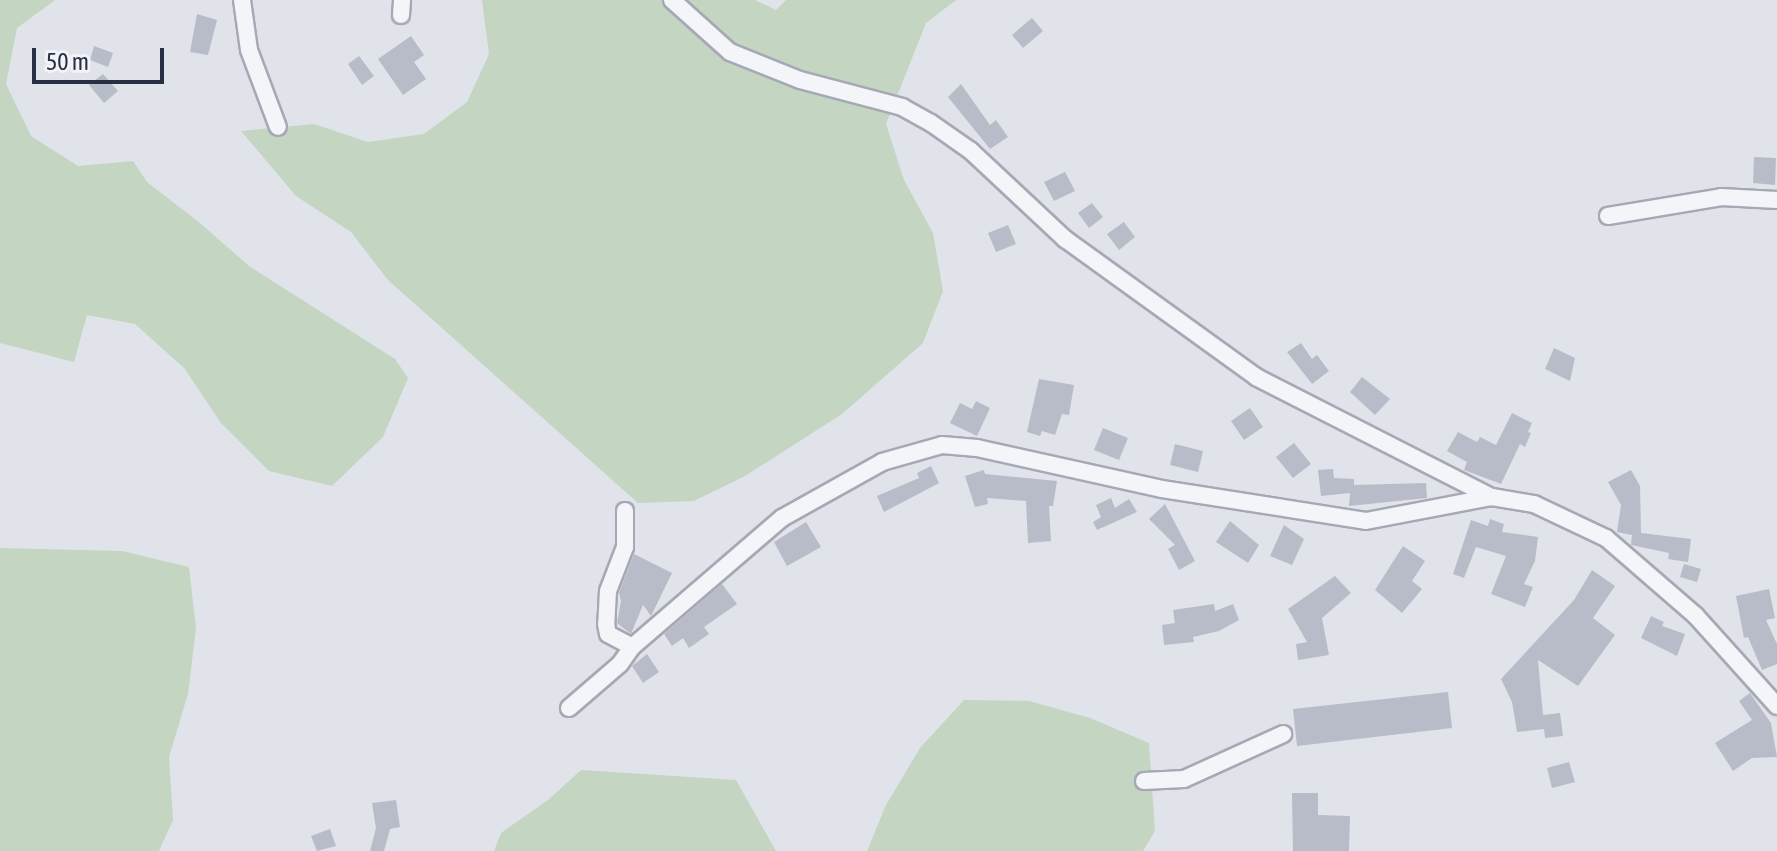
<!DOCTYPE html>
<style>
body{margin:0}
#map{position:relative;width:1777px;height:851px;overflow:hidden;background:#e1e3ea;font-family:"Asap Condensed",sans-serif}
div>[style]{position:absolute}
.green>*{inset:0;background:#c4d5c2}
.building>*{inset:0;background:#b8bcc8}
.roads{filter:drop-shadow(2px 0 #a6a9b5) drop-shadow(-2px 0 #a6a9b5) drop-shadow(0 2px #a6a9b5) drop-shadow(0 -2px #a6a9b5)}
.street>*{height:16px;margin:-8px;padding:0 8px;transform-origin:8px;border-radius:8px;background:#f4f5f8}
span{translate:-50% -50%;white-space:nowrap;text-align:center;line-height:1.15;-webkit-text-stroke:6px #f1f3f8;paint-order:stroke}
.scale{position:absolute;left:32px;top:48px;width:132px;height:36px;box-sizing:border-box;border:4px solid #292f43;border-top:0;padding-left:10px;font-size:24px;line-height:28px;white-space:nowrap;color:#292f43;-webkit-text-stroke:6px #f1f3f8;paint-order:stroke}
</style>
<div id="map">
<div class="green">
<i style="clip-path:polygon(0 0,55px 0,17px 28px,6px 84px,31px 136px,78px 166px,133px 161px,147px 182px,200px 223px,249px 266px,395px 359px,408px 378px,383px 437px,332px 486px,269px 471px,221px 423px,184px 368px,135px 324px,87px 315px,74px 362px,0 343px)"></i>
<i style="clip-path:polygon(482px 0,755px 0,776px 10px,786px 0,956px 0,926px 23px,886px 124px,904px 180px,933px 233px,943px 291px,923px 343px,842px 414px,745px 476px,694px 501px,638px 503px,388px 280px,351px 232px,296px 196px,241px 131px,314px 124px,368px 142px,424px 134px,467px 102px,489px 54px)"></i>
<i style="clip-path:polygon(0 548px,122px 551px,189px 567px,196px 628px,188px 694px,169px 757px,173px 820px,159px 851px,0 851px)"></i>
<i style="clip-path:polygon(964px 700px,1029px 701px,1090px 718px,1149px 743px,1155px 831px,1143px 851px,867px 851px,886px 805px,920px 748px)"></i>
<i style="clip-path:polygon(581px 770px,736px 780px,776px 851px,494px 851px,501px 833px,548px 800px)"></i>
</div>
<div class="building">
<i style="clip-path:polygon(197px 14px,217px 20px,208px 55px,190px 52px)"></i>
<i style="clip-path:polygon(1032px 18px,1043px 31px,1023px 48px,1012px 35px)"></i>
<i style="clip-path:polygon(411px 36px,424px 55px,414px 62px,426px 79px,403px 95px,378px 59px)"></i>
<i style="clip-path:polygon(94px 46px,113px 53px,108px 67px,90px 60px)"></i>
<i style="clip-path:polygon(359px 56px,374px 76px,362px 85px,348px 64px)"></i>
<i style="clip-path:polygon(103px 74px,118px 91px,104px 103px,89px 85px)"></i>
<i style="clip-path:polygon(961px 84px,990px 125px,996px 120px,1008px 137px,990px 149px,948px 97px)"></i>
<i style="clip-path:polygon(1754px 157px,1776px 158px,1775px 185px,1753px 183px)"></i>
<i style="clip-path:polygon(1065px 172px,1075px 191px,1054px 201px,1044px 182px)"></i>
<i style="clip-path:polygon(1092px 203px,1103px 217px,1089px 228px,1078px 213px)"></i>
<i style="clip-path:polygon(1124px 222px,1135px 237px,1119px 250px,1107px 234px)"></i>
<i style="clip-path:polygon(1008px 225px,1016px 244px,996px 252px,988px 233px)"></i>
<i style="clip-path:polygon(1301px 343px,1312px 359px,1317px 355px,1329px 371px,1312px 384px,1287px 352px)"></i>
<i style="clip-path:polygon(1554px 348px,1575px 358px,1570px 381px,1545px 369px)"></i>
<i style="clip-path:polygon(1362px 377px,1390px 399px,1375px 415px,1350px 392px)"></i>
<i style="clip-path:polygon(1039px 379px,1074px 385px,1069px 415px,1062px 414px,1055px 435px,1042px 431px,1040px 436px,1027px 432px)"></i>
<i style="clip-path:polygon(976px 401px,990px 408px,977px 436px,950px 423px,960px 403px,972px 409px)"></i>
<i style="clip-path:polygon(1250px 408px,1263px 427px,1244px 440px,1231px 421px)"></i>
<i style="clip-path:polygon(1512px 413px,1532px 423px,1528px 432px,1531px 433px,1525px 447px,1520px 444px,1501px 484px,1464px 470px,1467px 462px,1447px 451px,1458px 432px,1477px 442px,1480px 437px,1496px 445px)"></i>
<i style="clip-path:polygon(1103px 428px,1128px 438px,1119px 460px,1094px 450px)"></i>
<i style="clip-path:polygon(1294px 443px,1311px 464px,1293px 478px,1276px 457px)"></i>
<i style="clip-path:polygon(1175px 444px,1203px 451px,1198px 472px,1170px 465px)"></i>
<i style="clip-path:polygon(931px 466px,939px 483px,884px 512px,877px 496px,919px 478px,917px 473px)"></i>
<i style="clip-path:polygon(1333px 469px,1334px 478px,1354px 479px,1354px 485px,1426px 483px,1427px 498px,1349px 506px,1350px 493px,1321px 496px,1318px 470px)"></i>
<i style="clip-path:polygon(984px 470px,985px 474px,1057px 481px,1053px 506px,1049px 506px,1051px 541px,1028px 543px,1026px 501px,987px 498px,988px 504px,975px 507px,965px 476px)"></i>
<i style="clip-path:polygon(1631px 470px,1640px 486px,1641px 533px,1691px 539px,1688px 562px,1668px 559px,1669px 553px,1631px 545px,1632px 535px,1617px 532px,1621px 505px,1608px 482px)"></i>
<i style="clip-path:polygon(1111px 498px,1115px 508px,1129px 499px,1137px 512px,1097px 530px,1093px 522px,1101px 517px,1096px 505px)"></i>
<i style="clip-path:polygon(1165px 504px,1195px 561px,1179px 570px,1168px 549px,1175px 545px,1149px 519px)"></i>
<i style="clip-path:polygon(1490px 519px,1504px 524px,1502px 532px,1538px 537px,1535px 561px,1524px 584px,1533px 587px,1525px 607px,1491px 594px,1506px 556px,1476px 547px,1464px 578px,1453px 574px,1471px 520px,1488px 526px)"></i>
<i style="clip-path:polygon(1230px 521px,1259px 545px,1248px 563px,1216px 542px)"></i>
<i style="clip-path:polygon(806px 522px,821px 547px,787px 566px,774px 542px)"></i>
<i style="clip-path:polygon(1284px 525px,1304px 539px,1292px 565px,1270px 556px)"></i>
<i style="clip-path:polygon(1403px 546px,1425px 561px,1412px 581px,1422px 589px,1402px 613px,1375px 590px)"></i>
<i style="clip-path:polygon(634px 554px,672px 573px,651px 616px,643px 605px,631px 634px,617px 623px,621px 601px,619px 593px)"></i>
<i style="clip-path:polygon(1684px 564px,1701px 569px,1697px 582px,1680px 577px)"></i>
<i style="clip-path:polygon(1592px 570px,1615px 586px,1593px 618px,1615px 635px,1578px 686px,1538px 660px,1543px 715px,1560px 713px,1563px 736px,1545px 738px,1544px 729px,1517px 732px,1512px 702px,1501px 679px,1574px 600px)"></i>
<i style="clip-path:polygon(1335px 576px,1351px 593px,1322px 618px,1329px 655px,1298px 660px,1296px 644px,1307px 642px,1288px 609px)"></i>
<i style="clip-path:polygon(722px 584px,737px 604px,704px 627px,709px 634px,689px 648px,683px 638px,672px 646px,664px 634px)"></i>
<i style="clip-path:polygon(1769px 589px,1775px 618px,1766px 620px,1777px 644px,1777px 664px,1762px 670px,1748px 637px,1744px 638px,1736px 596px)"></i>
<i style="clip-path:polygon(1214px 604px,1215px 611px,1233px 604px,1239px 620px,1219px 631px,1193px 637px,1194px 642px,1164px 645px,1162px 625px,1175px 623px,1173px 610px)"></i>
<i style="clip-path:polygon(1651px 616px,1664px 622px,1662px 626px,1685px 634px,1677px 656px,1641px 638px)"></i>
<i style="clip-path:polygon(647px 654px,659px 672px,643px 683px,632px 666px)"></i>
<i style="clip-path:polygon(1448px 692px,1452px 728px,1297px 746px,1293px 709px)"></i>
<i style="clip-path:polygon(1750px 693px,1771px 723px,1777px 757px,1752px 758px,1733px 771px,1715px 743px,1752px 720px,1739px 701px)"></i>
<i style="clip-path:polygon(1569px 762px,1575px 782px,1552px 788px,1547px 768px)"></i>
<i style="clip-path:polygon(1292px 793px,1318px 793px,1318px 815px,1350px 816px,1349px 851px,1293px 851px)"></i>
<i style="clip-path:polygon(396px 800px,400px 827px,390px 829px,384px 851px,370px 851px,376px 828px,372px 803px)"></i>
<i style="clip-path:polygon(330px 829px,336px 846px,317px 851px,311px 836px)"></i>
</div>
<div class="roads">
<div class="street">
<i style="left:242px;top:0;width:50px;rotate:82deg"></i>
<i style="left:249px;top:50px;width:82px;rotate:69.4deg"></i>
<i style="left:672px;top:0;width:78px;rotate:41.9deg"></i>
<i style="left:730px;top:52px;width:75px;rotate:21.8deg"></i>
<i style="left:800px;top:80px;width:106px;rotate:14.8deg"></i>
<i style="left:902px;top:107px;width:33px;rotate:29deg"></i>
<i style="left:931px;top:123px;width:49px;rotate:35deg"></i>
<i style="left:971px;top:151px;width:129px;rotate:43.1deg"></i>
<i style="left:1065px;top:239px;width:236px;rotate:35.8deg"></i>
<i style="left:1256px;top:377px;width:265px;rotate:27deg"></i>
<i style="left:1492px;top:497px;width:43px;rotate:9.5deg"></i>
<i style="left:1534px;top:504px;width:80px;rotate:25.3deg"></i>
<i style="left:1606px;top:538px;width:119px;rotate:40.9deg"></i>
<i style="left:1696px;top:616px;width:121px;rotate:48deg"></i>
<i style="left:401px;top:15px;width:15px;rotate:-86deg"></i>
<i style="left:1608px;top:216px;width:115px;rotate:-9.5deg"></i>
<i style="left:1721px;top:197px;width:56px;rotate:3.1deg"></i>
<i style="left:625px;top:511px;width:36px;rotate:90deg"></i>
<i style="left:625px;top:547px;width:47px;rotate:111.1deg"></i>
<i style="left:608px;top:591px;width:33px;rotate:93deg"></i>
<i style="left:606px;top:624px;width:10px;rotate:79deg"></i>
<i style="left:608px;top:634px;width:27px;rotate:28deg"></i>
<i style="left:569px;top:708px;width:67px;rotate:-40.8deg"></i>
<i style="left:620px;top:664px;width:21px;rotate:-55deg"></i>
<i style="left:632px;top:647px;width:198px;rotate:-40.7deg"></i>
<i style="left:782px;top:518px;width:115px;rotate:-29.2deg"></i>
<i style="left:882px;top:462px;width:62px;rotate:-15.8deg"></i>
<i style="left:942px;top:445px;width:35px;rotate:5deg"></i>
<i style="left:977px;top:448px;width:189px;rotate:12.5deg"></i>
<i style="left:1162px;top:489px;width:206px;rotate:8.9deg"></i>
<i style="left:1366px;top:521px;width:128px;rotate:-10.8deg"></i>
<i style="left:1144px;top:781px;width:40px;rotate:-2.9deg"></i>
<i style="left:1184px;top:779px;width:109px;rotate:-24.4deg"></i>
</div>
</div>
<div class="scale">50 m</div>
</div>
